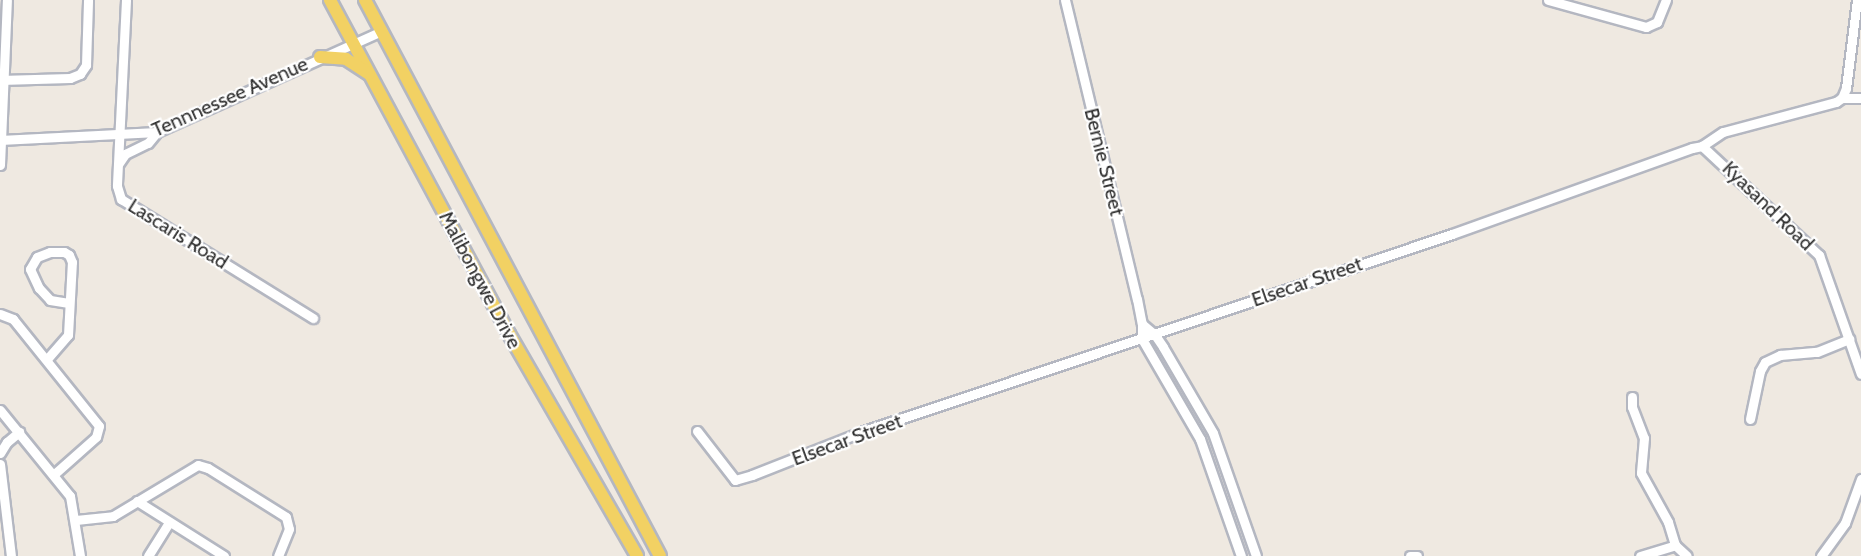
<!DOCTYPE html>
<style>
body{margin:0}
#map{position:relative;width:1861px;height:556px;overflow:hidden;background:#efe9e1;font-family:Cabin,sans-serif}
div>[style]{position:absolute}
.roads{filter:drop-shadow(2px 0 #b4b7c1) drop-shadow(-2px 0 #b4b7c1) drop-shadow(0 2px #b4b7c1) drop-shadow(0 -2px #b4b7c1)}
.minor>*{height:9px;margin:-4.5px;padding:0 4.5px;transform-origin:4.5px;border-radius:4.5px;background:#fff}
.major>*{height:12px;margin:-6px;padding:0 6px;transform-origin:6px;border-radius:6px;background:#f2d163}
span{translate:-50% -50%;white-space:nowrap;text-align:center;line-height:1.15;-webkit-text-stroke:4.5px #fff;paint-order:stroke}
.street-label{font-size:20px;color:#2e2e2e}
</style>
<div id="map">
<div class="roads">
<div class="minor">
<i style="left:126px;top:0;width:186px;rotate:92.8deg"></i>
<i style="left:117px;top:186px;width:14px;rotate:73deg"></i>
<i style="left:121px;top:199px;width:226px;rotate:31.8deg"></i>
<i style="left:1065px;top:0;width:308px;rotate:76.5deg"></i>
<i style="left:1137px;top:299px;width:25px;rotate:79deg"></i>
<i style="left:1142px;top:324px;width:15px;rotate:90deg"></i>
<i style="left:1142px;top:339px;width:116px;rotate:59.9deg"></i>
<i style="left:1200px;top:439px;width:124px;rotate:70.7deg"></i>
<i style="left:1548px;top:0;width:102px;rotate:15.4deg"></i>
<i style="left:1646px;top:27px;width:12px;rotate:-24deg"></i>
<i style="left:1657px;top:22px;width:24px;rotate:-68deg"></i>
<i style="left:0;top:80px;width:70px;rotate:-1.6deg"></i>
<i style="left:70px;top:78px;width:11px;rotate:-22deg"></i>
<i style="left:80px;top:74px;width:11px;rotate:-56deg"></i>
<i style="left:86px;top:65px;width:65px;rotate:-88.2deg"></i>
<i style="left:1842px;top:98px;width:19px"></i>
<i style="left:0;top:140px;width:157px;rotate:-2.9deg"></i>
<i style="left:157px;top:132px;width:247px;rotate:-24.2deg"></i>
<i style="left:1702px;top:146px;width:160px;rotate:43deg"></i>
<i style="left:1819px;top:255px;width:126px;rotate:70.6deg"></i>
<i style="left:119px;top:163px;width:11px;rotate:-56deg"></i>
<i style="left:125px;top:154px;width:25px;rotate:-26deg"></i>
<i style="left:148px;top:143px;width:14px;rotate:-51deg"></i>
<i style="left:0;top:165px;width:165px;rotate:-87.6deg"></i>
<i style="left:0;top:314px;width:14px;rotate:21deg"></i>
<i style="left:13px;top:319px;width:137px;rotate:51.2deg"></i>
<i style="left:99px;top:426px;width:11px;rotate:105deg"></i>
<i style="left:96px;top:437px;width:57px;rotate:138.5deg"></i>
<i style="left:1142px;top:324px;width:17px;rotate:40deg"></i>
<i style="left:1155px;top:335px;width:14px;rotate:56deg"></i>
<i style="left:1163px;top:347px;width:99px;rotate:59.8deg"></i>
<i style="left:1213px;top:433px;width:130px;rotate:70.7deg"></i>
<i style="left:47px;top:359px;width:32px;rotate:-49deg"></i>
<i style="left:68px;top:335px;width:73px;rotate:-86.9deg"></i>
<i style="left:72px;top:262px;width:8px;rotate:-113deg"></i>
<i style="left:69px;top:255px;width:6px;rotate:-149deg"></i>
<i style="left:64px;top:252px;width:14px;rotate:180deg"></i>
<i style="left:50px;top:252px;width:14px;rotate:159deg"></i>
<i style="left:37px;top:257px;width:14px;rotate:120deg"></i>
<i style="left:30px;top:269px;width:21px;rotate:65deg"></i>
<i style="left:39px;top:288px;width:16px;rotate:47deg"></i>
<i style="left:50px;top:300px;width:19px;rotate:9deg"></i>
<i style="left:1632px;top:397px;width:10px;rotate:90deg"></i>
<i style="left:1632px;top:407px;width:33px;rotate:69deg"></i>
<i style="left:1644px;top:438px;width:35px;rotate:95deg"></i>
<i style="left:1641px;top:473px;width:56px;rotate:61.1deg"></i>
<i style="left:1668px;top:522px;width:24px;rotate:73deg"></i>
<i style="left:0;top:410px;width:111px;rotate:50.9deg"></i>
<i style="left:70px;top:496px;width:61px;rotate:80.5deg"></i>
<i style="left:1750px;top:419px;width:49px;rotate:-78.2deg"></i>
<i style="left:1760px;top:371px;width:10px;rotate:-61deg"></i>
<i style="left:1765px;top:362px;width:17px;rotate:-25deg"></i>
<i style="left:1780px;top:355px;width:37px;rotate:-5deg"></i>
<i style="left:1817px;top:352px;width:35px;rotate:-22deg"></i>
<i style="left:697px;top:431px;width:62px;rotate:52.2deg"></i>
<i style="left:735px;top:480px;width:18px;rotate:-16deg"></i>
<i style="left:752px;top:475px;width:117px;rotate:-21.5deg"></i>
<i style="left:861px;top:432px;width:623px;rotate:-18.52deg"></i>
<i style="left:1452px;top:234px;width:255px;rotate:-19.7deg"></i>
<i style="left:1692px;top:148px;width:10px;rotate:-11deg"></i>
<i style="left:1702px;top:146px;width:25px;rotate:-34deg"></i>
<i style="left:1723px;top:132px;width:117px;rotate:-14.9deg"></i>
<i style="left:1836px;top:102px;width:7px;rotate:-34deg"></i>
<i style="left:1842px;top:98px;width:11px;rotate:-68deg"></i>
<i style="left:1846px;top:88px;width:89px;rotate:-82.9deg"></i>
<i style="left:0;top:453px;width:13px;rotate:-58deg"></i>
<i style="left:7px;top:442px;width:16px;rotate:-40deg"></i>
<i style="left:0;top:464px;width:93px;rotate:83.2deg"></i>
<i style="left:137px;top:501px;width:103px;rotate:32.3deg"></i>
<i style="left:76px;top:520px;width:37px;rotate:-6deg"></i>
<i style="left:113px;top:516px;width:99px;rotate:-31deg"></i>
<i style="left:198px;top:465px;width:10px;rotate:17deg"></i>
<i style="left:208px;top:468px;width:92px;rotate:32.1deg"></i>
<i style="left:286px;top:517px;width:12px;rotate:76deg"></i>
<i style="left:289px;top:529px;width:29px;rotate:112deg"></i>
<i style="left:148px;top:556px;width:40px;rotate:-58deg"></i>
<i style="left:1410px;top:556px;width:7px"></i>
<i style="left:1640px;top:556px;width:37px;rotate:-17deg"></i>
<i style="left:1675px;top:545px;width:16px;rotate:43deg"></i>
<i style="left:1821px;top:556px;width:41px;rotate:-54deg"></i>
<i style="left:1845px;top:523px;width:47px;rotate:-70deg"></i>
</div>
<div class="major">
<i style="left:330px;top:0;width:379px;rotate:61.8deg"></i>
<i style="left:509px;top:334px;width:256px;rotate:60deg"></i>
<i style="left:365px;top:0;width:629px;rotate:62.05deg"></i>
<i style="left:320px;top:57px;width:26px;rotate:4deg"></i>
<i style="left:346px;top:59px;width:27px;rotate:33deg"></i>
</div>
</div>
<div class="street-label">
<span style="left:230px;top:97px;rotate:-24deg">Tennnessee Avenue</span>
<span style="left:1104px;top:162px;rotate:76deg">Bernie Street</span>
<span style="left:1768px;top:206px;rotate:44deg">Kyasand Road</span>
<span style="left:178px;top:234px;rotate:32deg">Lascaris Road</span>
<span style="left:480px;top:280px;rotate:62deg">Malibongwe Drive</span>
<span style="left:1307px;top:282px;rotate:-19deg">Elsecar Street</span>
<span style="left:847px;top:440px;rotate:-20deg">Elsecar Street</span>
</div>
</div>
